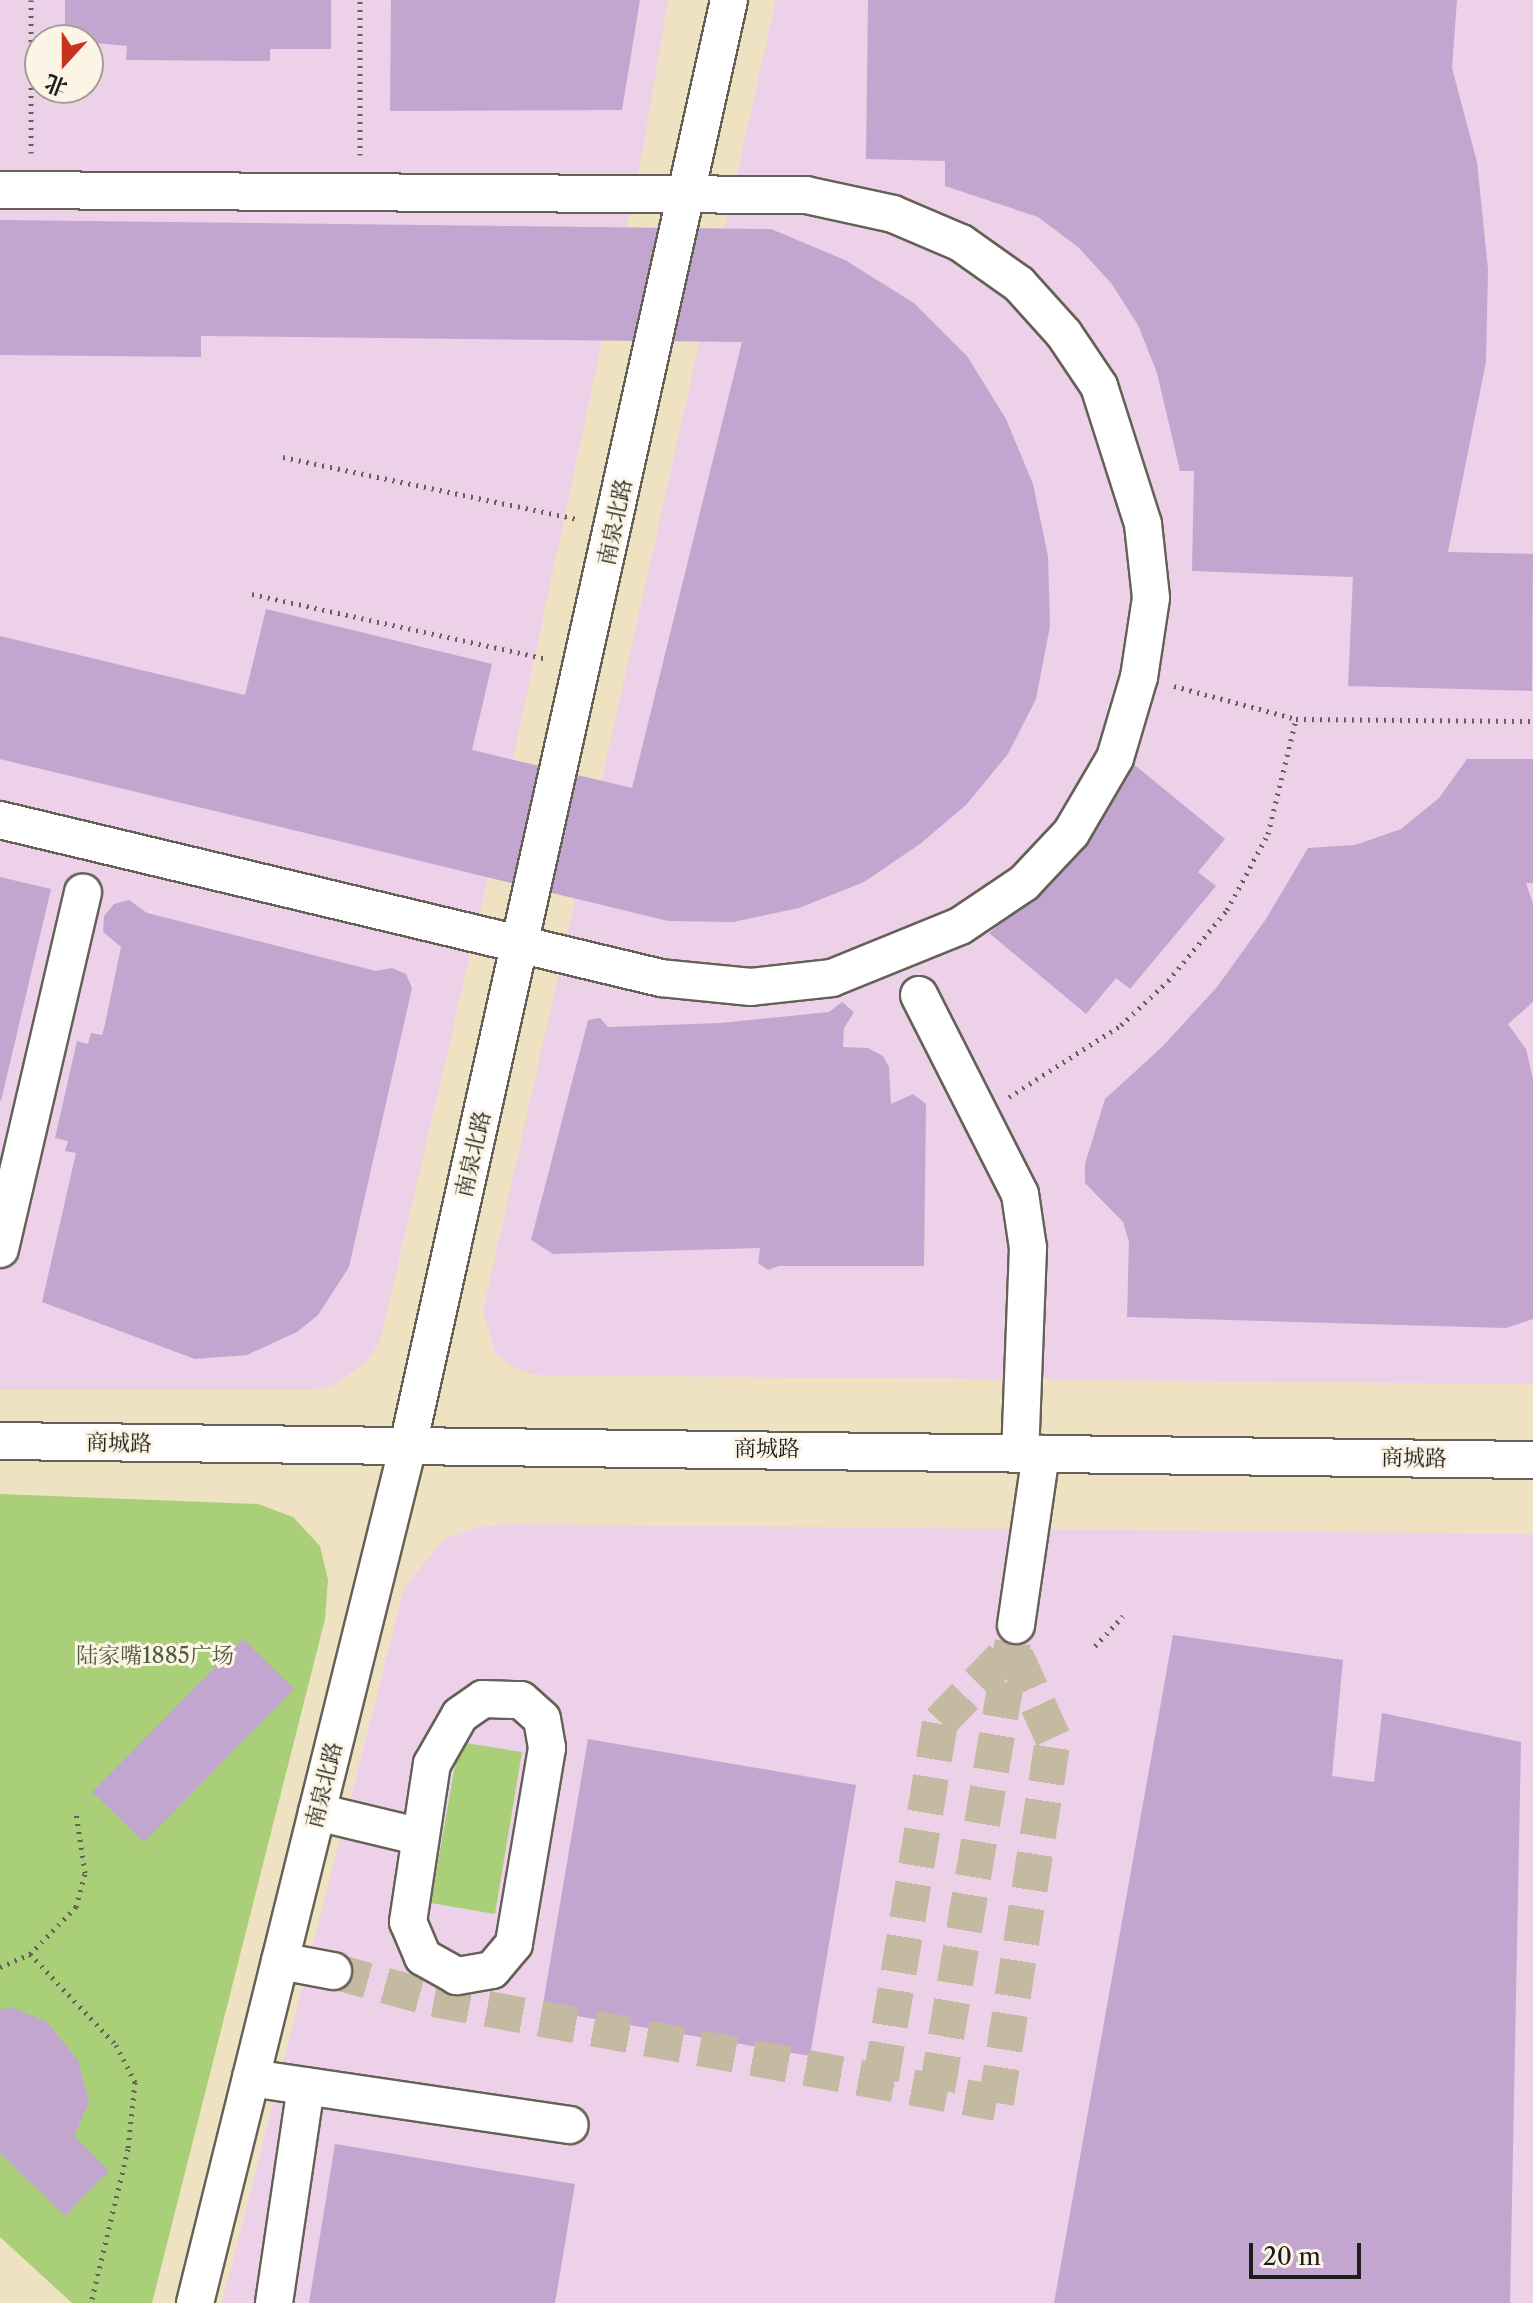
<!DOCTYPE html>
<meta charset="utf-8">
<style>
body{margin:0}
#map{position:relative;width:1533px;height:2303px;overflow:hidden;background:#eee2c2;font-family:"Libre Caslon Text","Noto Serif SC",serif}
div>[style]{position:absolute}
.built>*{inset:0;background:#edd1e9}
.green>*{inset:0;background:#a9cf79}
.building>*{inset:0;background:#c2a6d0}
.minor-tunnel>*{height:36px;margin-top:-18px;transform-origin:0;background:repeating-linear-gradient(90deg,#c4baa1 0 36px,transparent 0 54px)}
.path>*{height:5px;margin-top:-2.5px;transform-origin:0;background:repeating-linear-gradient(90deg,#666156 0 2px,transparent 0 8px)}
.roads{filter:drop-shadow(2px 0 #666156) drop-shadow(-2px 0 #666156) drop-shadow(0 2px #666156) drop-shadow(0 -2px #666156)}
.minor>*{height:36px;margin:-18px;padding:0 18px;transform-origin:18px;border-radius:18px;background:#fff}
span{translate:-50% -50%;white-space:nowrap;text-align:center;line-height:1.15;-webkit-text-stroke:6px #fcf5e5;paint-order:stroke}
.street-label{font-size:22px;color:#1c1c1c}
.park-label{font-size:22px;color:#4d5b3d}
.north{position:absolute;left:24px;top:24px;width:80px;height:80px;box-sizing:border-box;background:#fcf5e5;border:2px solid #a29e95;border-radius:50%;rotate:201deg;font-size:22px;font-weight:700;line-height:32px;text-align:center;color:#1c1c1c}
.north::after{content:'';display:block;margin:auto;width:28px;height:36px;background:#c8321e;clip-path:polygon(50% 0,100% 100%,50% 72%,0 100%)}
.scale{position:absolute;left:1249px;top:2243px;width:112px;height:36px;box-sizing:border-box;border:4px solid #1c1c1c;border-top:0;padding-left:10px;font-size:24px;line-height:28px;white-space:nowrap;color:#1c1c1c;-webkit-text-stroke:6px #fcf5e5;paint-order:stroke}
</style>
<div id="map">
<div class="built">
<i style="clip-path:polygon(evenodd,0 0,668px 0,643px 149px,482px 904px,380px 1341px,368px 1360px,334px 1385px,312px 1390px,0 1390px,0 0,40px 40px,88px 40px,88px 88px,40px 88px,40px 40px)"></i>
<i style="clip-path:polygon(776px 0,1533px 0,1533px 1384px,535px 1375px,512px 1367px,495px 1353px,483px 1311px)"></i>
<i style="clip-path:polygon(509px 1524px,1533px 1534px,1533px 2303px,222px 2303px,404px 1588px,443px 1540px,474px 1528px)"></i>
</div>
<div class="green">
<i style="clip-path:polygon(0 1494px,258px 1504px,293px 1517px,320px 1546px,328px 1580px,325px 1619px,152px 2303px,72px 2303px,0 2237px)"></i>
<i style="clip-path:polygon(459px 1742px,522px 1752px,495px 1914px,431px 1903px)"></i>
</div>
<div class="building">
<i style="clip-path:polygon(65px 0,331px 0,331px 49px,270px 49px,270px 61px,126px 60px,127px 46px,65px 40px)"></i>
<i style="clip-path:polygon(391px 0,640px 0,622px 110px,390px 111px)"></i>
<i style="clip-path:polygon(868px 0,1457px 0,1452px 68px,1477px 162px,1488px 269px,1486px 362px,1448px 552px,1533px 554px,1532px 691px,1348px 686px,1353px 577px,1192px 571px,1194px 471px,1180px 471px,1157px 373px,1138px 325px,1111px 283px,1078px 247px,1038px 217px,945px 186px,945px 161px,866px 159px)"></i>
<i style="clip-path:polygon(0 220px,771px 229px,845px 260px,914px 303px,967px 356px,1006px 419px,1033px 484px,1048px 556px,1050px 626px,1036px 699px,1008px 754px,966px 805px,920px 844px,864px 882px,799px 908px,733px 922px,668px 921px,0 759px,0 636px,245px 695px,266px 609px,492px 664px,472px 750px,632px 788px,742px 342px,201px 336px,201px 357px,0 355px)"></i>
<i style="clip-path:polygon(1467px 759px,1533px 759px,1533px 883px,1526px 883px,1533px 904px,1533px 1002px,1508px 1024px,1526px 1049px,1533px 1079px,1533px 1319px,1506px 1328px,1127px 1317px,1129px 1242px,1123px 1222px,1085px 1183px,1085px 1164px,1105px 1099px,1162px 1047px,1217px 987px,1266px 919px,1308px 848px,1355px 845px,1401px 829px,1439px 798px)"></i>
<i style="clip-path:polygon(1131px 762px,1225px 839px,1198px 872px,1216px 886px,1130px 989px,1116px 978px,1086px 1014px,989px 933px,1029px 901px)"></i>
<i style="clip-path:polygon(0 877px,51px 889px,1px 1101px,0 1100px)"></i>
<i style="clip-path:polygon(129px 900px,147px 913px,376px 971px,392px 968px,406px 974px,412px 988px,349px 1267px,318px 1315px,297px 1332px,247px 1355px,195px 1359px,42px 1302px,76px 1153px,65px 1151px,68px 1141px,55px 1138px,77px 1041px,88px 1044px,91px 1033px,102px 1035px,105px 1024px,121px 947px,103px 932px,104px 916px,114px 904px)"></i>
<i style="clip-path:polygon(842px 1002px,854px 1012px,844px 1028px,843px 1047px,868px 1048px,883px 1056px,889px 1067px,891px 1104px,913px 1094px,926px 1104px,924px 1266px,779px 1266px,768px 1270px,758px 1263px,760px 1248px,553px 1254px,531px 1240px,588px 1020px,600px 1018px,608px 1027px,721px 1023px,829px 1012px)"></i>
<i style="clip-path:polygon(1173px 1635px,1343px 1660px,1332px 1776px,1374px 1782px,1382px 1713px,1521px 1742px,1510px 2303px,1054px 2303px)"></i>
<i style="clip-path:polygon(243px 1639px,294px 1689px,144px 1842px,92px 1792px)"></i>
<i style="clip-path:polygon(588px 1739px,856px 1785px,810px 2056px,542px 2010px)"></i>
<i style="clip-path:polygon(14px 2008px,47px 2022px,78px 2060px,89px 2102px,74px 2136px,109px 2171px,65px 2216px,0 2153px,0 2009px)"></i>
<i style="clip-path:polygon(335px 2144px,575px 2184px,555px 2303px,309px 2303px)"></i>
</div>
<div class="minor-tunnel">
<i style="left:333px;top:1971px;width:105px;rotate:15.5deg"></i>
<i style="left:434px;top:1999px;width:572px;rotate:10.48deg"></i>
<i style="left:996px;top:2103px;width:369px;rotate:-81.1deg"></i>
<i style="left:1053px;top:1738px;width:99px;rotate:-114.5deg"></i>
<i style="left:881px;top:2079px;width:362px;rotate:-80.6deg"></i>
<i style="left:940px;top:1722px;width:103px;rotate:-45.8deg"></i>
<i style="left:937px;top:2090px;width:454px;rotate:-80.4deg"></i>
</div>
<div class="path">
<i style="left:31px;top:0;width:153px;rotate:90deg"></i>
<i style="left:360px;top:155px;width:155px;rotate:-90deg"></i>
<i style="left:283px;top:457px;width:300px;rotate:11.9deg"></i>
<i style="left:252px;top:594px;width:302px;rotate:12.4deg"></i>
<i style="left:1174px;top:686px;width:126px;rotate:15.1deg"></i>
<i style="left:1296px;top:719px;width:237px;rotate:0.5deg"></i>
<i style="left:1009px;top:1097px;width:133px;rotate:-32.7deg"></i>
<i style="left:1121px;top:1025px;width:64px;rotate:-43.1deg"></i>
<i style="left:1168px;top:981px;width:92px;rotate:-50.3deg"></i>
<i style="left:1227px;top:910px;width:86px;rotate:-61.7deg"></i>
<i style="left:1268px;top:834px;width:118px;rotate:-76.3deg"></i>
<i style="left:1095px;top:1646px;width:41px;rotate:-47deg"></i>
<i style="left:30px;top:1954px;width:125px;rotate:46.6deg"></i>
<i style="left:116px;top:2045px;width:42px;rotate:62.8deg"></i>
<i style="left:135px;top:2082px;width:67px;rotate:96deg"></i>
<i style="left:128px;top:2149px;width:158px;rotate:103.5deg"></i>
<i style="left:0;top:1967px;width:33px;rotate:-23deg"></i>
<i style="left:30px;top:1954px;width:66px;rotate:-45.6deg"></i>
<i style="left:76px;top:1907px;width:35px;rotate:-75deg"></i>
<i style="left:85px;top:1873px;width:61px;rotate:-98.5deg"></i>
</div>
<div class="roads">
<div class="minor">
<i style="left:0;top:190px;width:806px;rotate:0.36deg"></i>
<i style="left:806px;top:195px;width:89px;rotate:12.3deg"></i>
<i style="left:893px;top:214px;width:74px;rotate:23.1deg"></i>
<i style="left:961px;top:243px;width:71px;rotate:35.3deg"></i>
<i style="left:1019px;top:284px;width:67px;rotate:48deg"></i>
<i style="left:1064px;top:334px;width:63px;rotate:56.1deg"></i>
<i style="left:1099px;top:386px;width:145px;rotate:72.3deg"></i>
<i style="left:1143px;top:524px;width:74px;rotate:83.8deg"></i>
<i style="left:1151px;top:598px;width:80px;rotate:98.6deg"></i>
<i style="left:1139px;top:677px;width:84px;rotate:106.5deg"></i>
<i style="left:1115px;top:758px;width:87px;rotate:120.4deg"></i>
<i style="left:1071px;top:833px;width:69px;rotate:133.2deg"></i>
<i style="left:1024px;top:883px;width:77px;rotate:146.1deg"></i>
<i style="left:960px;top:926px;width:138px;rotate:157.9deg"></i>
<i style="left:832px;top:978px;width:81px;rotate:173.7deg"></i>
<i style="left:751px;top:987px;width:90px;rotate:-174.3deg"></i>
<i style="left:661px;top:978px;width:680px;rotate:-166.56deg"></i>
<i style="left:919px;top:995px;width:223px;rotate:63.1deg"></i>
<i style="left:1020px;top:1194px;width:55px;rotate:81.6deg"></i>
<i style="left:1028px;top:1248px;width:206px;rotate:92.2deg"></i>
<i style="left:0;top:1249px;width:366px;rotate:-76.9deg"></i>
<i style="left:0;top:1441px;width:1533px;rotate:0.71deg"></i>
<i style="left:1016px;top:1625px;width:173px;rotate:-81.7deg"></i>
<i style="left:483px;top:1699px;width:38px;rotate:2deg"></i>
<i style="left:521px;top:1700px;width:28px;rotate:42deg"></i>
<i style="left:542px;top:1719px;width:29px;rotate:80deg"></i>
<i style="left:547px;top:1748px;width:199px;rotate:99.6deg"></i>
<i style="left:514px;top:1944px;width:34px;rotate:130deg"></i>
<i style="left:492px;top:1970px;width:36px;rotate:170deg"></i>
<i style="left:457px;top:1976px;width:39px;rotate:-151deg"></i>
<i style="left:423px;top:1957px;width:38px;rotate:-113deg"></i>
<i style="left:408px;top:1922px;width:160px;rotate:-81.4deg"></i>
<i style="left:432px;top:1764px;width:56px;rotate:-60.3deg"></i>
<i style="left:460px;top:1715px;width:28px;rotate:-35deg"></i>
<i style="left:317px;top:1812px;width:103px;rotate:13.5deg"></i>
<i style="left:280px;top:1961px;width:54px;rotate:10.7deg"></i>
<i style="left:251px;top:2078px;width:322px;rotate:8.4deg"></i>
<i style="left:195px;top:2303px;width:879px;rotate:-76.04deg"></i>
<i style="left:407px;top:1450px;width:1485px;rotate:-77.48deg"></i>
<i style="left:274px;top:2303px;width:219px;rotate:-81.6deg"></i>
</div>
</div>
<div class="street-label">
<span style="left:615px;top:522px;rotate:-78deg">南泉北路</span>
<span style="left:473px;top:1154px;rotate:-77deg">南泉北路</span>
<span style="left:119px;top:1443px;rotate:1deg">商城路</span>
<span style="left:767px;top:1449px">商城路</span>
<span style="left:1414px;top:1458px;rotate:1deg">商城路</span>
<span style="left:324px;top:1785px;rotate:-76deg">南泉北路</span>
</div>
<div class="park-label">
<span style="left:155px;top:1656px">陆家嘴1885广场</span>
</div>
<div class="north">北</div>
<div class="scale">20 m</div>
</div>
